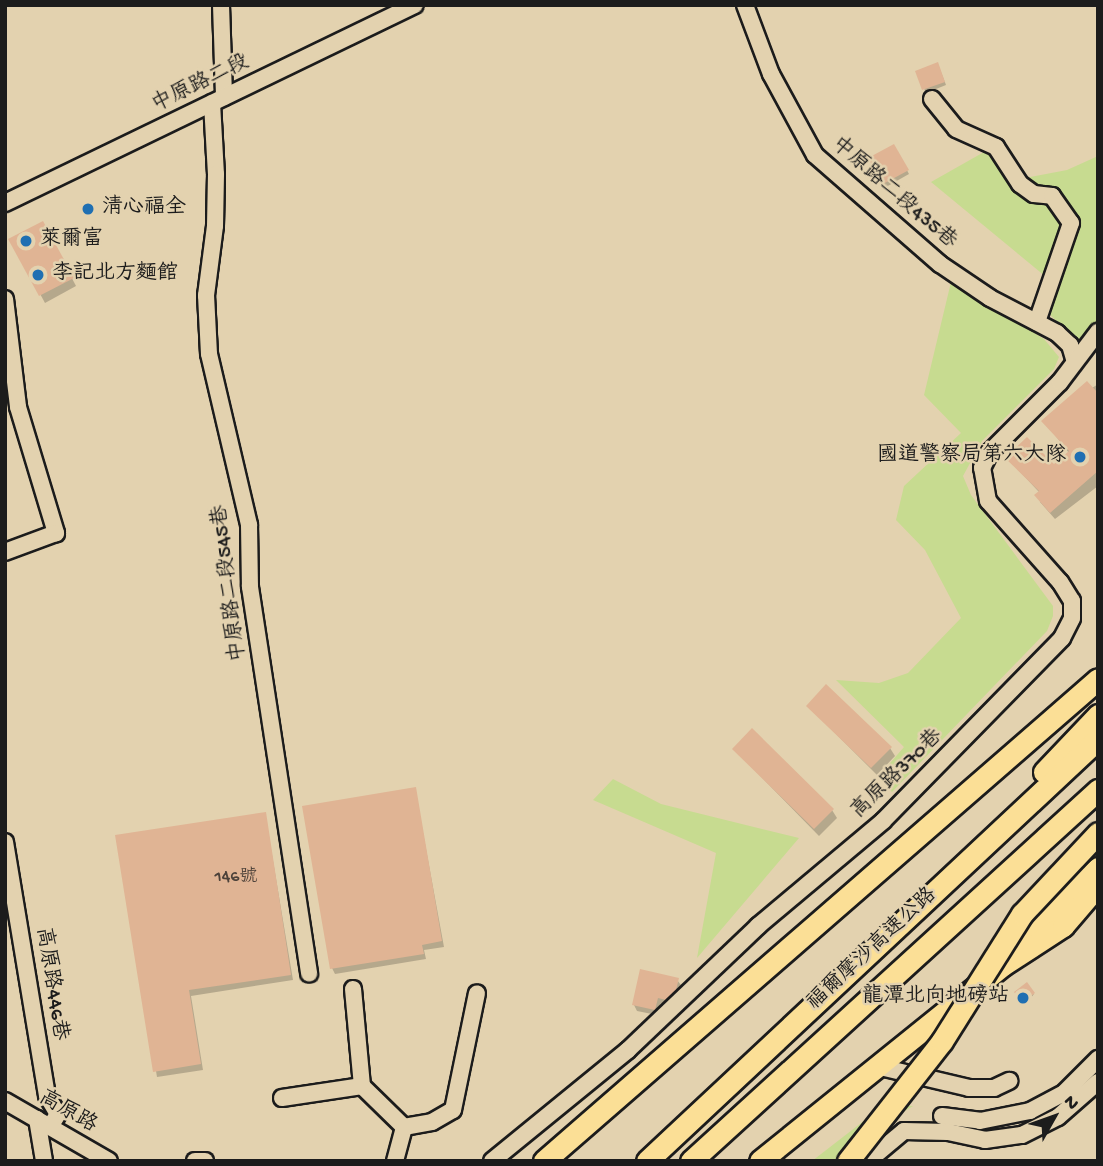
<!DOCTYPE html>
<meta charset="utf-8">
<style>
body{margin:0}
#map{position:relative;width:1103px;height:1166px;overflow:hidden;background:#e3d2af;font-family:"Gochi Hand","LXGW WenKai TC",sans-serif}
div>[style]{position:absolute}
.green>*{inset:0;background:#c7db90}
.shadow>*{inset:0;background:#0003}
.building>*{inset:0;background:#e0b494}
.roads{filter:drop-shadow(2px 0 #1c1c1c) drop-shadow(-2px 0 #1c1c1c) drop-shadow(0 2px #1c1c1c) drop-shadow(0 -2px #1c1c1c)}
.minor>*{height:16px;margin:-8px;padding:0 8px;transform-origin:8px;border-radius:8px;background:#e3d2af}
.highway>*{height:21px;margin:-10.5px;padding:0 10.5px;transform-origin:10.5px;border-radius:10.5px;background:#fbdf96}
.bridges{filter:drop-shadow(2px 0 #1c1c1c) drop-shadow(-2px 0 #1c1c1c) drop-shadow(0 2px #1c1c1c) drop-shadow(0 -2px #1c1c1c)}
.highway-bridge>*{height:21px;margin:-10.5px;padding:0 10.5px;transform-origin:10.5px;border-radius:10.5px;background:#fbdf96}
.dots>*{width:19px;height:19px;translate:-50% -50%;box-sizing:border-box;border:4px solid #e3d2af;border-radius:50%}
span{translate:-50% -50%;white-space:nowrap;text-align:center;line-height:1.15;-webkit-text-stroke:5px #e3d2af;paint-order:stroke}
.number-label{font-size:18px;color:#4d423a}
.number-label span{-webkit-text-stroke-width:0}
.street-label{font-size:21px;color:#1c1c1c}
.poi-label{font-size:21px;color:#1c1c1c}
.left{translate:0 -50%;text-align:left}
.right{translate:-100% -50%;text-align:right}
.frame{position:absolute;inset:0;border:7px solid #1c1c1c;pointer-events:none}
.north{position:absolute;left:1019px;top:1082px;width:70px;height:70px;-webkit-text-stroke:5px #e3d2af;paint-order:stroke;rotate:50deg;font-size:19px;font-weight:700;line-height:28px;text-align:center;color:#1c1c1c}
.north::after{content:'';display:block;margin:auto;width:24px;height:32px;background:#1c1c1c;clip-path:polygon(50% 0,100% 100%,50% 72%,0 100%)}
</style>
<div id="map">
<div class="green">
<i style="clip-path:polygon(984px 152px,1025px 178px,1067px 170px,1098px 156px,1098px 321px,1078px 341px,1049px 314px,1057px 286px,931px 182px)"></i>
<i style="clip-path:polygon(951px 282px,1044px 339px,1059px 357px,1054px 369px,982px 441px,963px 476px,971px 495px,1053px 606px,1053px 616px,1047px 631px,892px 792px,878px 777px,904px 747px,836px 680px,879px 683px,908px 673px,961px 618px,925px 550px,896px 520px,904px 486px,961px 433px,924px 395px)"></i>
<i style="clip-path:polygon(613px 779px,661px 804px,799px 838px,697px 958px,716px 853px,593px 800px)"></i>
<i style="clip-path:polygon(883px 1106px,913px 1106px,870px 1132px,837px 1161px,812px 1161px)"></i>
</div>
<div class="shadow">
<i style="clip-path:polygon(939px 67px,946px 85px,926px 93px,917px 72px)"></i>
<i style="clip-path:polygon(894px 146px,909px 174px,886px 187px,871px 158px)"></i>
<i style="clip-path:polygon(43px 223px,76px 286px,45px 303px,11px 240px)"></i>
<i style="clip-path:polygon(1098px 384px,1098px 486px,1055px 519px,1040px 502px,1039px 492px,1007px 458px,1054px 467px,1069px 453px,1044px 421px)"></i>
<i style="clip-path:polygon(808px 706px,890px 748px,895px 756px,877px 775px)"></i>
<i style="clip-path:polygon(734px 749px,832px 810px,837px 818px,819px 836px)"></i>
<i style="clip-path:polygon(415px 789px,444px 947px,424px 950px,426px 959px,335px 974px,332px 968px)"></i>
<i style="clip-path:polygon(265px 813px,293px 980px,191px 996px,203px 1070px,157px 1077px,117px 836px)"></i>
<i style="clip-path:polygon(677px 980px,681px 985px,669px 1005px,661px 1003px,657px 1015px,637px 1011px,634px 1005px)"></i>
<i style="clip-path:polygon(1034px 994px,1025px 1005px,1018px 996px)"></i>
</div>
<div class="building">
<i style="clip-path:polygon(938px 62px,945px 82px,922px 90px,915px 71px)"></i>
<i style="clip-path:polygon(894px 144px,909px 170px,883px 184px,868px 158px)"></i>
<i style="clip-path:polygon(43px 221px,74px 278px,39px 296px,8px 239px)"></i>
<i style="clip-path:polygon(1087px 381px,1098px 393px,1098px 471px,1050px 513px,1034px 495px,1039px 491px,1005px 458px,1027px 437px,1054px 464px,1069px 451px,1041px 421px)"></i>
<i style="clip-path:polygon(826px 684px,892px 747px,871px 768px,806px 706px)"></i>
<i style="clip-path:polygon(752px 728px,834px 809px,814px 829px,732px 749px)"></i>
<i style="clip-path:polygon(416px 787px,442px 941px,422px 945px,424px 954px,330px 969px,302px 806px)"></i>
<i style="clip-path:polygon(266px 812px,291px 975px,189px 990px,201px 1064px,153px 1072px,115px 835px)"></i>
<i style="clip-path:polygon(640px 969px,679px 978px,676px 990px,666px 1000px,658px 998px,655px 1010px,632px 1005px)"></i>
<i style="clip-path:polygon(1027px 982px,1035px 993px,1022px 1003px,1014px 992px)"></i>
</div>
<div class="roads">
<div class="minor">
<i style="left:221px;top:5px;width:92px;rotate:88.1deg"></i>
<i style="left:745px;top:5px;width:74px;rotate:69.4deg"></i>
<i style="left:771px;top:74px;width:92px;rotate:61.5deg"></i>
<i style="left:815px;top:155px;width:166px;rotate:41.1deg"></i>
<i style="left:940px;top:264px;width:60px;rotate:34.2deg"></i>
<i style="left:990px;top:298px;width:76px;rotate:27.6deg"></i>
<i style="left:1057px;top:333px;width:18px;rotate:43deg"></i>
<i style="left:1070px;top:345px;width:15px;rotate:74deg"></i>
<i style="left:932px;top:99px;width:38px;rotate:51deg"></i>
<i style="left:956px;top:129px;width:44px;rotate:24.2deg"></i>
<i style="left:996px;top:147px;width:44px;rotate:57deg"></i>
<i style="left:1020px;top:184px;width:17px;rotate:36deg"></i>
<i style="left:1034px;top:194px;width:18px;rotate:6deg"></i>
<i style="left:1052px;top:196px;width:33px;rotate:55deg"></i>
<i style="left:1071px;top:223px;width:105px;rotate:109deg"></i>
<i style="left:212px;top:103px;width:71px;rotate:86.8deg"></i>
<i style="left:216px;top:174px;width:52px;rotate:91.1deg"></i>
<i style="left:215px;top:226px;width:70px;rotate:97.4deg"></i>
<i style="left:206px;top:295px;width:59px;rotate:87.1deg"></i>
<i style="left:209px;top:354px;width:176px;rotate:76.8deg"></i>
<i style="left:249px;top:525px;width:62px;rotate:89.1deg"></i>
<i style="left:250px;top:587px;width:391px;rotate:81.3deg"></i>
<i style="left:5px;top:203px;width:455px;rotate:-25.8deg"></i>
<i style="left:5px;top:299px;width:109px;rotate:83.1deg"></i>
<i style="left:18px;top:407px;width:132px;rotate:73.2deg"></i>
<i style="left:56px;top:533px;width:54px;rotate:159.6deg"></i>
<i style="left:5px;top:842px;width:257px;rotate:80.6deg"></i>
<i style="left:47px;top:1096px;width:21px;rotate:59deg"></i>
<i style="left:58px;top:1114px;width:15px;rotate:122deg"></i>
<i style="left:353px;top:989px;width:97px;rotate:84.7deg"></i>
<i style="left:362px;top:1086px;width:59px;rotate:44.3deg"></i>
<i style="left:876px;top:1066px;width:96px;rotate:13.3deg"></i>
<i style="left:969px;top:1088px;width:25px"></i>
<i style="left:994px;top:1088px;width:17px;rotate:-25deg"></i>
<i style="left:282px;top:1098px;width:81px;rotate:-8.5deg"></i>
<i style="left:5px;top:1101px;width:120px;rotate:30deg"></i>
<i style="left:942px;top:1116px;width:38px;rotate:7deg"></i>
<i style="left:980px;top:1121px;width:51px;rotate:-11.3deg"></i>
<i style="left:1030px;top:1111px;width:40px;rotate:-28deg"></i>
<i style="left:1065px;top:1092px;width:47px;rotate:-45deg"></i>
<i style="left:37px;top:1119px;width:43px;rotate:80.5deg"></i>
<i style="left:195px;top:1161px;width:10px"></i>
<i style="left:395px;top:1161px;width:35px;rotate:-75deg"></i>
<i style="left:404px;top:1127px;width:28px;rotate:-10deg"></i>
<i style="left:432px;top:1122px;width:24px;rotate:-30deg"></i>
<i style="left:453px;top:1110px;width:119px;rotate:-78.4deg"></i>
<i style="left:492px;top:1161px;width:176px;rotate:-39.2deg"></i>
<i style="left:628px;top:1050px;width:180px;rotate:-43.6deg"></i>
<i style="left:758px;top:926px;width:163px;rotate:-40deg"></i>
<i style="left:883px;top:821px;width:256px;rotate:-45.6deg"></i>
<i style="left:1062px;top:638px;width:22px;rotate:-63deg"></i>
<i style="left:1072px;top:618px;width:17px;rotate:-90deg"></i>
<i style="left:1072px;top:601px;width:22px;rotate:-122deg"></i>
<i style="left:1060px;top:582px;width:108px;rotate:-131.6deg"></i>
<i style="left:988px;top:501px;width:34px;rotate:-100deg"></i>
<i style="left:982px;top:468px;width:18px;rotate:-63deg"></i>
<i style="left:990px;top:452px;width:99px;rotate:-45deg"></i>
<i style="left:1060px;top:382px;width:63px;rotate:-52.8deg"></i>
<i style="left:868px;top:1161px;width:47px;rotate:-39.8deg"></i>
<i style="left:904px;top:1131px;width:44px;rotate:1.3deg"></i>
<i style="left:948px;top:1132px;width:38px;rotate:12deg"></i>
<i style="left:985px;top:1140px;width:37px;rotate:-8deg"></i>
<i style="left:1022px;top:1135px;width:40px;rotate:-26.6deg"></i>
<i style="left:1058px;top:1117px;width:53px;rotate:-41.2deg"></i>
</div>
<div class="highway">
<i style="left:1044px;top:772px;width:79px;rotate:-46.5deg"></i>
<i style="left:1015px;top:945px;width:113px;rotate:-42.9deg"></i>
<i style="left:544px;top:1161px;width:734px;rotate:-41.02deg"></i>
<i style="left:647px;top:1161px;width:618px;rotate:-43.1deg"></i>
<i style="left:691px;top:1161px;width:551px;rotate:-42.35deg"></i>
<i style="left:760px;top:1161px;width:312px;rotate:-38.9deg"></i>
<i style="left:1003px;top:965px;width:72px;rotate:-33deg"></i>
<i style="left:1063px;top:926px;width:54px;rotate:-49.5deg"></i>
</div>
</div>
<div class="bridges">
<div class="highway-bridge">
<i style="left:848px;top:1161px;width:152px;rotate:-51.9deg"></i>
<i style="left:942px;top:1041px;width:150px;rotate:-57.8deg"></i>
<i style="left:1022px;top:914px;width:111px;rotate:-46.8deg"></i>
</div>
</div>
<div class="dots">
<i style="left:88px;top:209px;background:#1f6fb2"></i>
<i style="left:26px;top:241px;background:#1f6fb2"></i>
<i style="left:38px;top:275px;background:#1f6fb2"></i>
<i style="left:1080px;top:457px;background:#1f6fb2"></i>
<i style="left:1023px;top:998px;background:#1f6fb2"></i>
</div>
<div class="number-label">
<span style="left:236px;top:878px">146號</span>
</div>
<div class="street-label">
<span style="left:201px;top:85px;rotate:-26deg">中原路二段</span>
<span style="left:893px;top:194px;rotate:41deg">中原路二段435巷</span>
<span style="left:231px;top:583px;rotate:-97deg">中原路二段545巷</span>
<span style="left:898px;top:775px;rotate:-44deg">高原路370巷</span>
<span style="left:873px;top:950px;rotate:-43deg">福爾摩沙高速公路</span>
<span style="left:50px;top:984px;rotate:81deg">高原路446巷</span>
<span style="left:67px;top:1113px;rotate:30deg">高原路</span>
</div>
<div class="poi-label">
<span class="left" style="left:102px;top:209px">清心福全</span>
<span class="left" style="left:40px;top:241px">萊爾富</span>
<span class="left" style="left:52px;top:275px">李記北方麵館</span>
<span class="right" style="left:1066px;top:457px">國道警察局第六大隊</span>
<span class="right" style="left:1009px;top:998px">龍潭北向地磅站</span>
</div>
<div class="frame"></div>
<div class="north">N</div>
</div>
